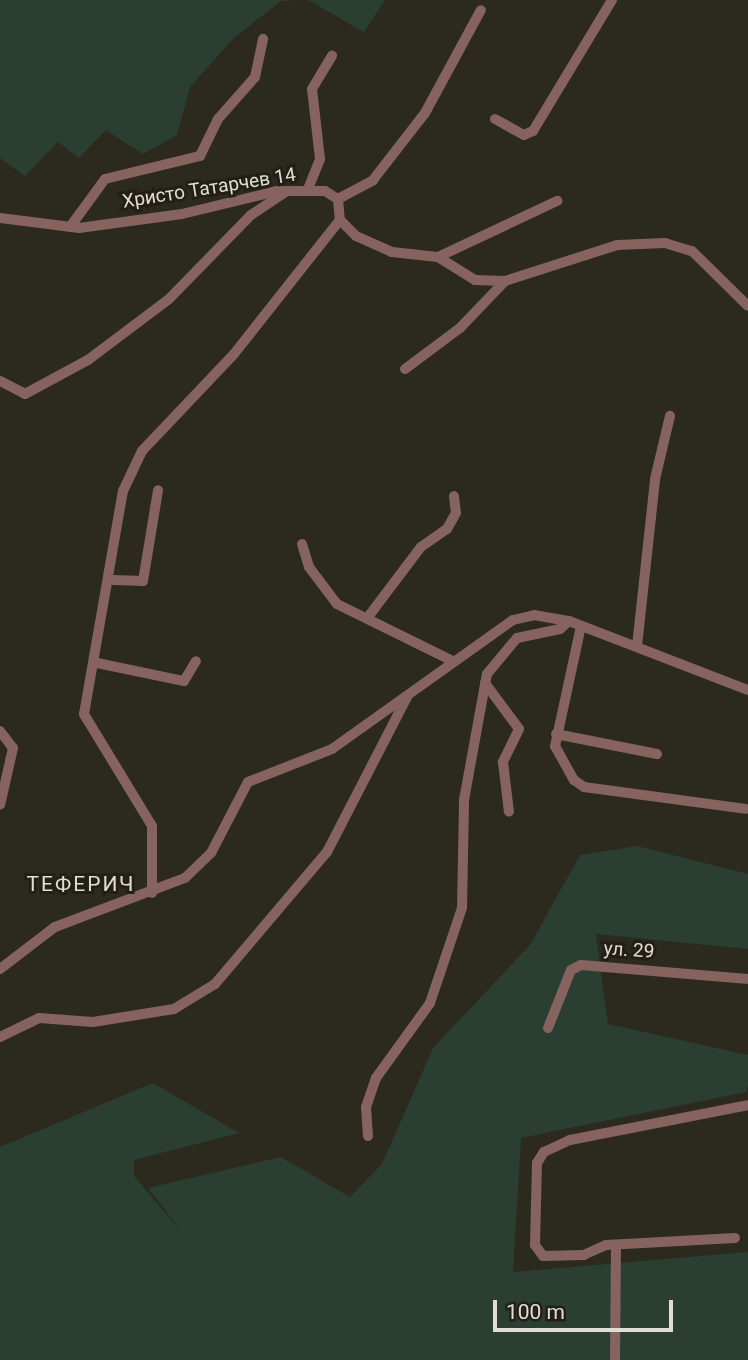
<!DOCTYPE html>
<meta charset="utf-8">
<style>
body{margin:0}
#map{position:relative;width:748px;height:1360px;overflow:hidden;background:#2c291f;font-family:Roboto,sans-serif}
div>[style]{position:absolute}
.green>*{inset:0;background:#2a3f31}
.street>*{height:10px;margin:-5px;padding:0 5px;transform-origin:5px;border-radius:5px;background:#86635e}
span{translate:-50% -50%;white-space:nowrap;text-align:center;line-height:1.15;-webkit-text-stroke:6px #231f15;paint-order:stroke}
.street-label{font-size:19px;color:#e0ddd7}
.neighbourhood-label{font-size:21px;color:#e0ddd7;letter-spacing:2px}
.scale{position:absolute;left:493px;top:1300px;width:180px;height:32px;box-sizing:border-box;border:4px solid #e0ddd7;border-top:0;padding-left:9px;font-size:21px;line-height:24px;white-space:nowrap;color:#e0ddd7;-webkit-text-stroke:5px #231f15;paint-order:stroke}
</style>
<div id="map">
<div class="green">
<i style="clip-path:polygon(0 0,298px 0,281px 1px,234px 38px,190px 87px,177px 135px,143px 154px,106px 130px,79px 158px,58px 142px,25px 176px,0 158px)"></i>
<i style="clip-path:polygon(308px 0,385px 0,364px 32px)"></i>
<i style="clip-path:polygon(637px 846px,748px 874px,748px 949px,596px 934px,608px 1024px,748px 1055px,748px 1085px,746px 1092px,521px 1138px,513px 1272px,748px 1252px,748px 1360px,0 1360px,0 1147px,153px 1083px,239px 1133px,134px 1160px,134px 1176px,185px 1236px,148px 1188px,281px 1157px,350px 1197px,382px 1164px,433px 1048px,530px 945px,580px 855px)"></i>
</div>
<div class="street">
<i style="left:495px;top:119px;width:33px;rotate:29deg"></i>
<i style="left:524px;top:135px;width:10px;rotate:-24deg"></i>
<i style="left:533px;top:131px;width:153px;rotate:-58.9deg"></i>
<i style="left:308px;top:189px;width:32px;rotate:-68deg"></i>
<i style="left:320px;top:159px;width:70px;rotate:-96.5deg"></i>
<i style="left:312px;top:89px;width:39px;rotate:-59deg"></i>
<i style="left:338px;top:199px;width:21px;rotate:85deg"></i>
<i style="left:340px;top:220px;width:23px;rotate:45deg"></i>
<i style="left:356px;top:236px;width:39px;rotate:24deg"></i>
<i style="left:392px;top:252px;width:46px;rotate:6.2deg"></i>
<i style="left:438px;top:257px;width:44px;rotate:31.9deg"></i>
<i style="left:475px;top:280px;width:30px;rotate:2deg"></i>
<i style="left:505px;top:281px;width:118px;rotate:-17.8deg"></i>
<i style="left:617px;top:245px;width:48px;rotate:-2.4deg"></i>
<i style="left:665px;top:243px;width:28px;rotate:17deg"></i>
<i style="left:692px;top:251px;width:78px;rotate:44.5deg"></i>
<i style="left:338px;top:199px;width:40px;rotate:-28deg"></i>
<i style="left:373px;top:180px;width:85px;rotate:-52.2deg"></i>
<i style="left:425px;top:113px;width:117px;rotate:-61.5deg"></i>
<i style="left:0;top:218px;width:80px;rotate:7.2deg"></i>
<i style="left:79px;top:228px;width:104px;rotate:-7.7deg"></i>
<i style="left:182px;top:214px;width:98px;rotate:-13.6deg"></i>
<i style="left:277px;top:191px;width:48px"></i>
<i style="left:325px;top:191px;width:15px;rotate:32deg"></i>
<i style="left:70px;top:227px;width:59px;rotate:-53.9deg"></i>
<i style="left:105px;top:179px;width:98px;rotate:-13.6deg"></i>
<i style="left:200px;top:156px;width:41px;rotate:-64.1deg"></i>
<i style="left:218px;top:119px;width:56px;rotate:-48.6deg"></i>
<i style="left:255px;top:77px;width:39px;rotate:-78deg"></i>
<i style="left:438px;top:257px;width:132px;rotate:-25.2deg"></i>
<i style="left:405px;top:369px;width:69px;rotate:-36.7deg"></i>
<i style="left:460px;top:328px;width:65px;rotate:-46.2deg"></i>
<i style="left:0;top:381px;width:28px;rotate:27deg"></i>
<i style="left:25px;top:394px;width:72px;rotate:-28.4deg"></i>
<i style="left:88px;top:360px;width:101px;rotate:-37deg"></i>
<i style="left:169px;top:299px;width:117px;rotate:-45.7deg"></i>
<i style="left:251px;top:215px;width:43px;rotate:-33.7deg"></i>
<i style="left:302px;top:544px;width:24px;rotate:73deg"></i>
<i style="left:309px;top:567px;width:46px;rotate:52.9deg"></i>
<i style="left:337px;top:604px;width:129px;rotate:26.2deg"></i>
<i style="left:113px;top:580px;width:30px;rotate:2deg"></i>
<i style="left:143px;top:581px;width:92px;rotate:-80.6deg"></i>
<i style="left:368px;top:617px;width:88px;rotate:-52.9deg"></i>
<i style="left:421px;top:547px;width:32px;rotate:-35deg"></i>
<i style="left:447px;top:529px;width:18px;rotate:-61deg"></i>
<i style="left:456px;top:513px;width:17px;rotate:-97deg"></i>
<i style="left:581px;top:626px;width:123px;rotate:102.2deg"></i>
<i style="left:555px;top:746px;width:39px;rotate:61deg"></i>
<i style="left:574px;top:780px;width:12px;rotate:35deg"></i>
<i style="left:584px;top:787px;width:163px;rotate:7.7deg"></i>
<i style="left:637px;top:646px;width:168px;rotate:-83.8deg"></i>
<i style="left:655px;top:479px;width:65px;rotate:-76.6deg"></i>
<i style="left:97px;top:663px;width:89px;rotate:11.7deg"></i>
<i style="left:184px;top:681px;width:23px;rotate:-59deg"></i>
<i style="left:485px;top:683px;width:57px;rotate:53.5deg"></i>
<i style="left:519px;top:729px;width:37px;rotate:116deg"></i>
<i style="left:503px;top:762px;width:50px;rotate:83.2deg"></i>
<i style="left:0;top:731px;width:21px;rotate:53deg"></i>
<i style="left:13px;top:748px;width:58px;rotate:102.8deg"></i>
<i style="left:556px;top:734px;width:103px;rotate:11.2deg"></i>
<i style="left:152px;top:893px;width:67px;rotate:-90deg"></i>
<i style="left:152px;top:826px;width:131px;rotate:-121.3deg"></i>
<i style="left:84px;top:714px;width:226px;rotate:-80.1deg"></i>
<i style="left:123px;top:491px;width:44px;rotate:-64.6deg"></i>
<i style="left:142px;top:451px;width:134px;rotate:-46.5deg"></i>
<i style="left:234px;top:354px;width:171px;rotate:-51.7deg"></i>
<i style="left:0;top:969px;width:69px;rotate:-37.4deg"></i>
<i style="left:55px;top:927px;width:139px;rotate:-20.7deg"></i>
<i style="left:185px;top:878px;width:36px;rotate:-44deg"></i>
<i style="left:211px;top:853px;width:80px;rotate:-62.5deg"></i>
<i style="left:248px;top:782px;width:90px;rotate:-21.4deg"></i>
<i style="left:332px;top:749px;width:222px;rotate:-35.5deg"></i>
<i style="left:513px;top:620px;width:22px;rotate:-13deg"></i>
<i style="left:534px;top:615px;width:36px;rotate:10deg"></i>
<i style="left:569px;top:621px;width:192px;rotate:21.1deg"></i>
<i style="left:548px;top:1028px;width:62px;rotate:-68.4deg"></i>
<i style="left:571px;top:970px;width:11px;rotate:-27deg"></i>
<i style="left:581px;top:965px;width:168px;rotate:4.8deg"></i>
<i style="left:0;top:1037px;width:43px;rotate:-26deg"></i>
<i style="left:39px;top:1018px;width:54px;rotate:4.2deg"></i>
<i style="left:93px;top:1022px;width:82px;rotate:-9.1deg"></i>
<i style="left:174px;top:1009px;width:48px;rotate:-31.4deg"></i>
<i style="left:215px;top:984px;width:173px;rotate:-49.7deg"></i>
<i style="left:327px;top:852px;width:174px;rotate:-62.7deg"></i>
<i style="left:368px;top:1136px;width:29px;rotate:-94deg"></i>
<i style="left:366px;top:1107px;width:31px;rotate:-71deg"></i>
<i style="left:376px;top:1078px;width:92px;rotate:-54.2deg"></i>
<i style="left:430px;top:1003px;width:100px;rotate:-71.4deg"></i>
<i style="left:462px;top:908px;width:108px;rotate:-88.9deg"></i>
<i style="left:464px;top:800px;width:128px;rotate:-79.7deg"></i>
<i style="left:487px;top:674px;width:47px;rotate:-50.2deg"></i>
<i style="left:517px;top:638px;width:44px;rotate:-11.8deg"></i>
<i style="left:560px;top:629px;width:12px;rotate:-42deg"></i>
<i style="left:735px;top:1238px;width:129px;rotate:176.9deg"></i>
<i style="left:606px;top:1245px;width:24px;rotate:156deg"></i>
<i style="left:584px;top:1255px;width:41px;rotate:178.6deg"></i>
<i style="left:543px;top:1256px;width:14px;rotate:-126deg"></i>
<i style="left:535px;top:1245px;width:82px;rotate:-88.6deg"></i>
<i style="left:537px;top:1163px;width:13px;rotate:-58deg"></i>
<i style="left:544px;top:1152px;width:29px;rotate:-25deg"></i>
<i style="left:570px;top:1140px;width:181px;rotate:-11.1deg"></i>
<i style="left:615px;top:1360px;width:115px;rotate:-89.5deg"></i>
</div>
<div class="street-label">
<span style="left:209px;top:188px;rotate:-9deg">Христо Татарчев 14</span>
<span style="left:629px;top:950px;rotate:4deg">ул. 29</span>
</div>
<div class="neighbourhood-label">
<span style="left:81px;top:884px">ТЕФЕРИЧ</span>
</div>
<div class="scale">100 m</div>
</div>
